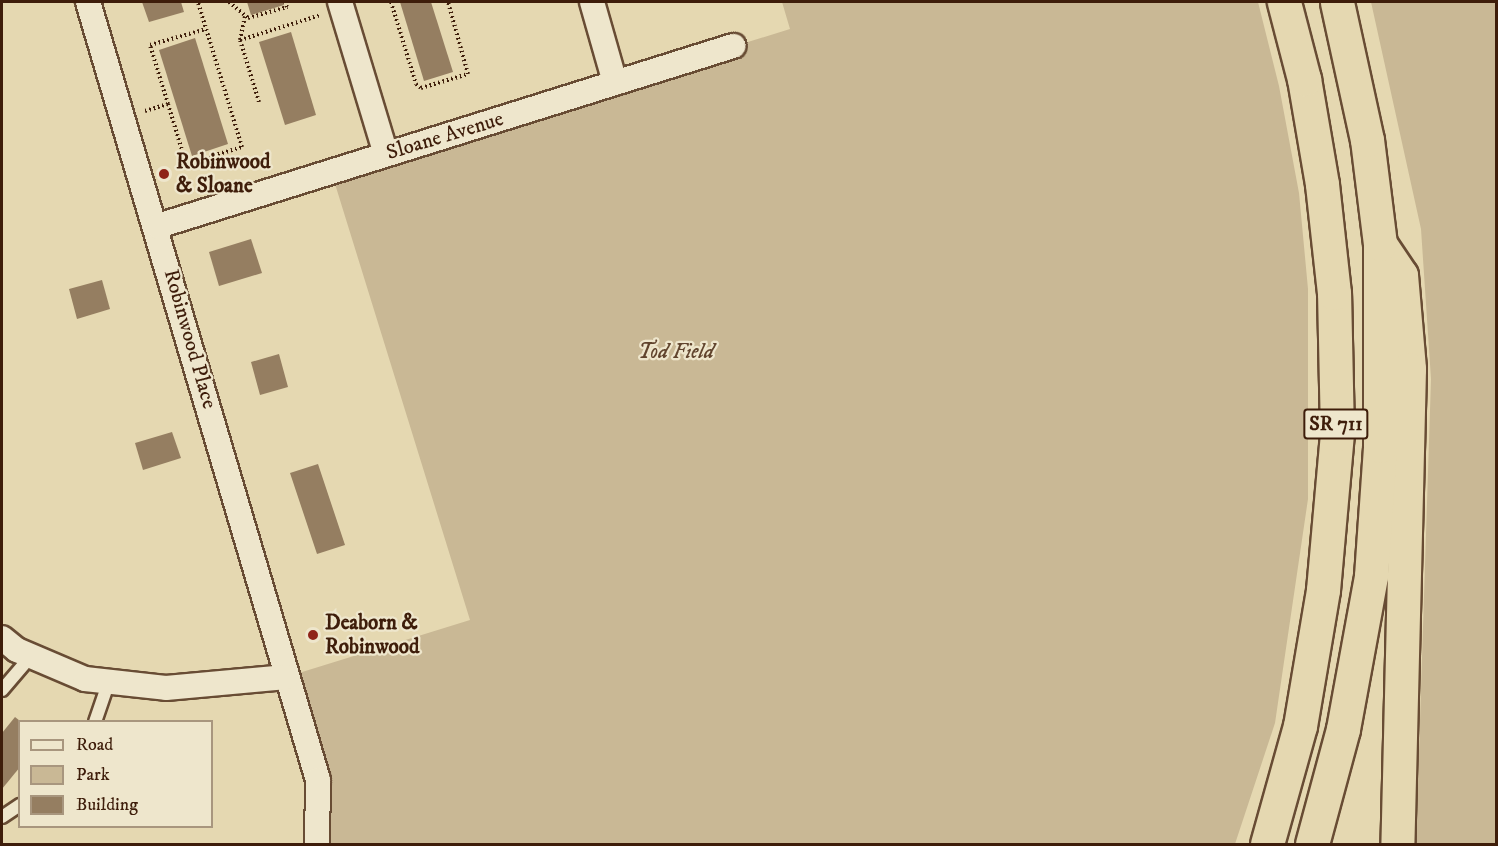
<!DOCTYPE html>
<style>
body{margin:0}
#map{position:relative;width:1498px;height:846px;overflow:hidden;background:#e5d8b1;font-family:"IM FELL DW Pica",serif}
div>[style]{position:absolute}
.green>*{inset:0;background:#c9b895}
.building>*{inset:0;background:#957e61}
.path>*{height:4px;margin-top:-2px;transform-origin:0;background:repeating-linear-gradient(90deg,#3e1d0a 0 1.5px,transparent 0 4.5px)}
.roads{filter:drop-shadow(2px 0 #684c34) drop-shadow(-2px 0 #684c34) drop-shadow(0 2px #684c34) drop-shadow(0 -2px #684c34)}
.lane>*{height:12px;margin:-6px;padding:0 6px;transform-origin:6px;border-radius:6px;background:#eee6cc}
.street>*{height:24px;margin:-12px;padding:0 12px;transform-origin:12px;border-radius:12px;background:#eee6cc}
.highway>*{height:33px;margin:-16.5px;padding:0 16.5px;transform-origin:16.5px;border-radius:16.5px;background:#e5d8b1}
.dots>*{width:16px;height:16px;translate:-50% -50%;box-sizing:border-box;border:3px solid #eee6cc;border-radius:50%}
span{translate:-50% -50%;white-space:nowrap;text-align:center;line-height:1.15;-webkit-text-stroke:4.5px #eee6cc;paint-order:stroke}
.shield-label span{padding:2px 4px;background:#eee6cc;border:2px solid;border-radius:4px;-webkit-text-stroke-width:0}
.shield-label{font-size:20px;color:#3e1d0a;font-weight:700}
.street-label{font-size:21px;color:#3e1d0a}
.poi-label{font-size:21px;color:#3e1d0a;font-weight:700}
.left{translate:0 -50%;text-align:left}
.park-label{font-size:21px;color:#61442d;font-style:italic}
.frame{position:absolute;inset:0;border:3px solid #3e1d0a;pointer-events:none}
.legend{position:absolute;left:18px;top:720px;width:195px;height:108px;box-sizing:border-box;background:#eee6cc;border:2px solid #a8967e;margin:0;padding:8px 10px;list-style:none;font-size:18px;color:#3e1d0a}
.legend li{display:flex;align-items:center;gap:12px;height:30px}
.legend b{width:30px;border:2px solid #a8967e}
</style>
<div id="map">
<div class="green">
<i style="clip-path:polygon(782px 2px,1258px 2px,1279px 86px,1299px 193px,1308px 289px,1308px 499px,1275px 723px,1235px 844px,317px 844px,318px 780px,286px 677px,470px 620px,331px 171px,790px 29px)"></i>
<i style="clip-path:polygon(1371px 2px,1496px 2px,1496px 844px,1416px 844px,1431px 379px,1421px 229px)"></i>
</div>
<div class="building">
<i style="clip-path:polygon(142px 2px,181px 2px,184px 12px,149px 22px)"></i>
<i style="clip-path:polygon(247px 2px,283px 2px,284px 5px,251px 15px)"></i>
<i style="clip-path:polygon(400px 2px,431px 2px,453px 72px,424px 81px)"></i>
<i style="clip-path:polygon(291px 32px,316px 115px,285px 125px,259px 42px)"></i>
<i style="clip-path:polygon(195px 38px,228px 144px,192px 156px,159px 50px)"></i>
<i style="clip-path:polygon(251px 239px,262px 273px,219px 286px,209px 252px)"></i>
<i style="clip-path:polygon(102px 280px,110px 309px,77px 319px,69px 289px)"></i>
<i style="clip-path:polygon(279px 354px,288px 387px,260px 395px,251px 362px)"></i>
<i style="clip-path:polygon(172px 432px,181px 458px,143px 470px,135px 443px)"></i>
<i style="clip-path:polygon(318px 464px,345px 545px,317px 554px,290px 473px)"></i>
<i style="clip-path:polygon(15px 717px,20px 721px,20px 767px,2px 789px,2px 733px)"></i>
</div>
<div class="path">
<i style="left:229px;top:2px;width:25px;rotate:40deg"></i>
<i style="left:248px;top:18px;width:41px;rotate:-15.8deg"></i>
<i style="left:287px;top:7px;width:5px;rotate:-112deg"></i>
<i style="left:391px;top:2px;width:86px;rotate:73deg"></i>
<i style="left:416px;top:84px;width:6px;rotate:39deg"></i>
<i style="left:421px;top:88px;width:49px;rotate:-16.6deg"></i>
<i style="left:468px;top:74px;width:75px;rotate:-105.5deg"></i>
<i style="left:240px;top:40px;width:24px;rotate:-78deg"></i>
<i style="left:259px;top:102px;width:65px;rotate:-107deg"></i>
<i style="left:240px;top:40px;width:85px;rotate:-17.2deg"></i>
<i style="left:168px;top:104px;width:62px;rotate:-107deg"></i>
<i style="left:150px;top:45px;width:58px;rotate:-15.9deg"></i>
<i style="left:145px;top:111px;width:24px;rotate:-17deg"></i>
<i style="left:168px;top:104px;width:55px;rotate:73.2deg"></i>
<i style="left:184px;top:157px;width:9px;rotate:32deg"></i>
<i style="left:192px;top:162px;width:52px;rotate:-16.7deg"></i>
<i style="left:242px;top:147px;width:152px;rotate:-106.9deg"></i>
</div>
<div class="roads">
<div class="lane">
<i style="left:2px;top:690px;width:45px;rotate:-49.5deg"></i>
<i style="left:95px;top:722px;width:43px;rotate:-71.1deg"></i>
<i style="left:2px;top:817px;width:22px;rotate:-34deg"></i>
</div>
<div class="street">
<i style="left:88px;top:2px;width:811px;rotate:73.53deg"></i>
<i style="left:318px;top:780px;width:64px;rotate:90.9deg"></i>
<i style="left:340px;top:2px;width:159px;rotate:73.2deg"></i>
<i style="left:592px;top:2px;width:84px;rotate:74.1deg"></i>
<i style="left:158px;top:226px;width:603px;rotate:-17.38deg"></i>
<i style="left:2px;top:638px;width:19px;rotate:39deg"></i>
<i style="left:17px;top:650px;width:74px;rotate:23.1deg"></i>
<i style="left:85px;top:679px;width:81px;rotate:6.3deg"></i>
<i style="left:166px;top:688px;width:121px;rotate:-5.2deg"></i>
</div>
<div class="highway">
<i style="left:1382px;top:247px;width:34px;rotate:56deg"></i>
<i style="left:1401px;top:275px;width:94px;rotate:85.1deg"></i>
<i style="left:1409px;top:369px;width:475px;rotate:91.4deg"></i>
<i style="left:1267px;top:844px;width:123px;rotate:-74.4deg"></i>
<i style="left:1300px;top:726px;width:138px;rotate:-80.4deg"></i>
<i style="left:1323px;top:590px;width:157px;rotate:-84.9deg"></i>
<i style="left:1337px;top:434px;width:141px;rotate:-91.2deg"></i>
<i style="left:1334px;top:293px;width:110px;rotate:-96.3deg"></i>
<i style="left:1322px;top:184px;width:107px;rotate:-99.7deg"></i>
<i style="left:1304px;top:79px;width:80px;rotate:-104.6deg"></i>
<i style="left:1312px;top:844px;width:119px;rotate:-74.9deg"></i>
<i style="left:1343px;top:729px;width:156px;rotate:-79.6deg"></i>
<i style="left:1371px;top:576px;width:130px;rotate:-86deg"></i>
<i style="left:1380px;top:446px;width:202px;rotate:-90deg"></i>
<i style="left:1380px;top:244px;width:105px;rotate:-97.1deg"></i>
<i style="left:1367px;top:140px;width:141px;rotate:-102.3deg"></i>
</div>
</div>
<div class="dots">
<i style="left:164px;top:174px;background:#8f2418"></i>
<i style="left:313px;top:635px;background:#8f2418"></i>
</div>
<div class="shield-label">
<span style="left:1336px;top:424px">SR 711</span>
</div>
<div class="street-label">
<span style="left:445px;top:136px;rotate:-17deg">Sloane Avenue</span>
<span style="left:190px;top:339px;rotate:74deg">Robinwood Place</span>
</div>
<div class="poi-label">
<span class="left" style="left:176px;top:174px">Robinwood<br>&amp; Sloane</span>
<span class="left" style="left:325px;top:635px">Deaborn &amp;<br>Robinwood</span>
</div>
<div class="park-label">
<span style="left:676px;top:352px">Tod Field</span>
</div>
<div class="frame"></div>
<ul class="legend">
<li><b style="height:8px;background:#eee6cc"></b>Road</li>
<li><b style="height:16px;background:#c9b895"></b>Park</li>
<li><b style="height:16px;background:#957e61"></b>Building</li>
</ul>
</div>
